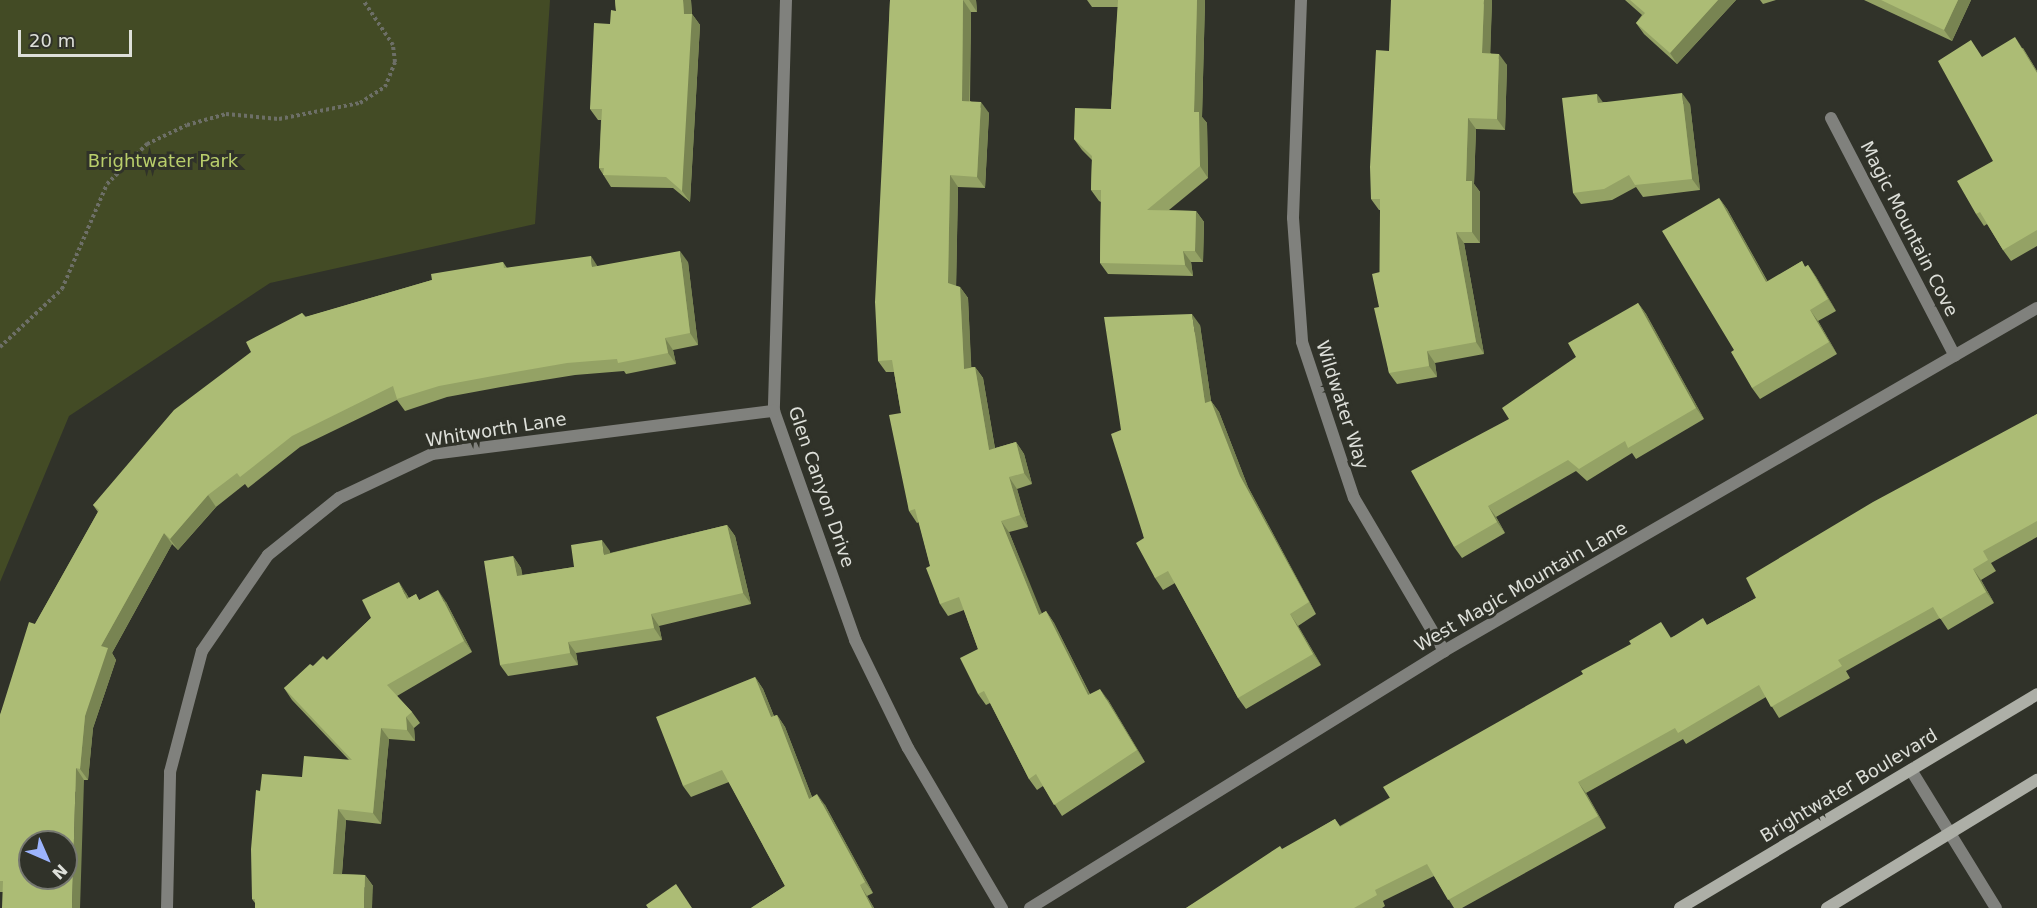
<!DOCTYPE html>
<style>
body{margin:0}
#map{position:relative;width:2037px;height:908px;overflow:hidden;background:#303229;font-family:"DejaVu Sans",sans-serif}
div>[style]{position:absolute}
.green>*{inset:0;background:#434b25}
.path>*{height:4px;margin-top:-2px;transform-origin:0;background:repeating-linear-gradient(90deg,#6d6f67 0 3px,transparent 0 6px)}
.street>*{height:12px;margin:-6px;padding:0 6px;transform-origin:6px;border-radius:6px;background:#80817d}
.secondary>*{height:12px;margin:-6px;padding:0 6px;transform-origin:6px;border-radius:6px;background:#adafa7}
.wall>*{inset:0;background:#94a265}
.shaded-wall>*{inset:0;background:#788452}
.building>*{inset:0;background:#acbc75}
span{translate:-50% -50%;white-space:nowrap;text-align:center;line-height:1.15;-webkit-text-stroke:6px #303229;paint-order:stroke}
.park-label{font-size:18px;color:#b9ce6b}
.street-label{font-size:18px;color:#dee0da}
.north{position:absolute;left:18px;top:830px;width:60px;height:60px;box-sizing:border-box;background:#303229;border:2px solid #767870;border-radius:50%;rotate:135deg;font-size:16px;font-weight:700;line-height:24px;text-align:center;color:#dee0da}
.north::after{content:'';display:block;margin:auto;width:21px;height:27px;background:#9cb4fd;clip-path:polygon(50% 0,100% 100%,50% 72%,0 100%)}
.scale{position:absolute;left:18px;top:30px;width:114px;height:27px;box-sizing:border-box;border:3px solid #dee0da;border-top:0;padding-left:8px;font-size:18px;line-height:21px;white-space:nowrap;color:#dee0da;-webkit-text-stroke:4px #303229;paint-order:stroke}
</style>
<div id="map">
<div class="green">
<i style="clip-path:polygon(0 0,550px 0,535px 224px,270px 283px,69px 416px,0 582px)"></i>
</div>
<div class="path">
<i style="left:0;top:347px;width:85px;rotate:-43.1deg"></i>
<i style="left:62px;top:289px;width:114px;rotate:-66.8deg"></i>
<i style="left:107px;top:184px;width:57px;rotate:-45deg"></i>
<i style="left:147px;top:144px;width:44px;rotate:-25.4deg"></i>
<i style="left:187px;top:125px;width:41px;rotate:-15.8deg"></i>
<i style="left:226px;top:114px;width:53px;rotate:5.4deg"></i>
<i style="left:279px;top:119px;width:83px;rotate:-11.2deg"></i>
<i style="left:360px;top:103px;width:30px;rotate:-33deg"></i>
<i style="left:385px;top:87px;width:27px;rotate:-68deg"></i>
<i style="left:395px;top:62px;width:17px;rotate:-97deg"></i>
<i style="left:393px;top:45px;width:54px;rotate:-123.7deg"></i>
</div>
<div class="street">
<i style="left:786px;top:0;width:411px;rotate:91.7deg"></i>
<i style="left:774px;top:411px;width:243px;rotate:70.5deg"></i>
<i style="left:855px;top:640px;width:120px;rotate:63.9deg"></i>
<i style="left:908px;top:748px;width:186px;rotate:59.6deg"></i>
<i style="left:1301px;top:0;width:218px;rotate:92.1deg"></i>
<i style="left:1293px;top:218px;width:124px;rotate:85.8deg"></i>
<i style="left:1302px;top:342px;width:164px;rotate:71.6deg"></i>
<i style="left:1354px;top:498px;width:178px;rotate:59.5deg"></i>
<i style="left:1831px;top:118px;width:268px;rotate:62.5deg"></i>
<i style="left:1911px;top:770px;width:162px;rotate:58.4deg"></i>
<i style="left:167px;top:908px;width:136px;rotate:-88.7deg"></i>
<i style="left:170px;top:772px;width:125px;rotate:-75.2deg"></i>
<i style="left:202px;top:651px;width:116px;rotate:-55.5deg"></i>
<i style="left:268px;top:555px;width:91px;rotate:-38.8deg"></i>
<i style="left:339px;top:498px;width:103px;rotate:-25.3deg"></i>
<i style="left:432px;top:454px;width:345px;rotate:-7.2deg"></i>
<i style="left:1030px;top:908px;width:487px;rotate:-31.8deg"></i>
<i style="left:1444px;top:651px;width:685px;rotate:-30.05deg"></i>
</div>
<div class="secondary">
<i style="left:1680px;top:908px;width:416px;rotate:-30.9deg"></i>
<i style="left:1827px;top:908px;width:246px;rotate:-31.4deg"></i>
</div>
<div class="wall">
<i style="clip-path:polygon(615px 0,691px 0,692px 14px,700px 25px,690px 202px,673px 188px,611px 187px,599px 168px,601px 120px,598px 120px,590px 109px,610px 24px,616px 11px)"></i>
<i style="clip-path:polygon(890px 0,976px 0,977px 12px,971px 12px,970px 101px,989px 113px,985px 188px,958px 187px,956px 286px,960px 287px,968px 298px,971px 367px,975px 367px,983px 378px,995px 448px,1016px 442px,1024px 454px,1032px 484px,1017px 489px,1028px 527px,1009px 532px,1041px 614px,1046px 611px,1054px 623px,1090px 694px,1108px 700px,1145px 762px,1062px 816px,1043px 786px,1037px 790px,1029px 779px,990px 703px,986px 705px,978px 694px,978px 649px,964px 610px,948px 616px,940px 604px,919px 522px,917px 523px,909px 511px,901px 413px,894px 372px,886px 372px,878px 361px)"></i>
<i style="clip-path:polygon(1087px 0,1205px 0,1202px 117px,1207px 123px,1208px 178px,1169px 210px,1196px 211px,1204px 222px,1203px 262px,1191px 262px,1193px 276px,1108px 274px,1100px 263px,1101px 202px,1099px 201px,1091px 190px,1092px 160px,1082px 150px,1074px 139px,1111px 109px,1118px 7px,1092px 7px)"></i>
<i style="clip-path:polygon(1492px 0,1490px 53px,1507px 65px,1505px 130px,1476px 129px,1474px 184px,1480px 192px,1480px 243px,1464px 243px,1484px 354px,1435px 363px,1437px 377px,1397px 384px,1389px 373px,1379px 307px,1380px 210px,1379px 210px,1371px 199px,1389px 51px)"></i>
<i style="clip-path:polygon(1625px 0,1736px 0,1677px 64px,1644px 34px,1636px 23px,1642px 15px)"></i>
<i style="clip-path:polygon(1760px 0,1776px 0,1763px 4px)"></i>
<i style="clip-path:polygon(1864px 0,1971px 0,1952px 41px)"></i>
<i style="clip-path:polygon(2023px 48px,2037px 71px,2037px 246px,2011px 261px,2003px 250px,1987px 224px,1984px 226px,1976px 214px,1993px 161px,1983px 57px)"></i>
<i style="clip-path:polygon(1603px 102px,1690px 104px,1700px 190px,1643px 197px,1636px 187px,1612px 200px,1581px 204px,1573px 193px)"></i>
<i style="clip-path:polygon(1719px 198px,1727px 209px,1768px 282px,1802px 261px,1805px 267px,1808px 265px,1816px 277px,1836px 311px,1818px 321px,1837px 354px,1760px 399px,1752px 388px)"></i>
<i style="clip-path:polygon(503px 262px,507px 268px,598px 266px,688px 262px,698px 345px,673px 350px,676px 364px,626px 374px,624px 371px,575px 375px,501px 387px,447px 397px,405px 411px,397px 400px,300px 447px,248px 488px,245px 484px,216px 507px,178px 550px,172px 544px,112px 653px,116px 660px,93px 728px,88px 780px,84px 780px,3px 892px,0 892px,0 715px,35px 624px,98px 512px,93px 505px,302px 313px,306px 317px,432px 280px)"></i>
<i style="clip-path:polygon(1638px 303px,1646px 314px,1704px 419px,1636px 459px,1632px 453px,1587px 481px,1576px 471px,1496px 517px,1505px 533px,1462px 558px,1454px 547px,1576px 357px)"></i>
<i style="clip-path:polygon(1200px 325px,1211px 401px,1219px 412px,1248px 487px,1316px 614px,1298px 626px,1321px 665px,1246px 709px,1238px 698px,1175px 583px,1163px 590px,1155px 578px,1144px 538px,1121px 430px)"></i>
<i style="clip-path:polygon(2037px 414px,2037px 537px,1991px 563px,1996px 571px,1981px 580px,1994px 603px,1948px 630px,1940px 618px,1846px 671px,1850px 678px,1779px 718px,1766px 697px,1686px 744px,1683px 739px,1586px 793px,1606px 828px,1462px 908px,1454px 908px,1434px 876px,1383px 901px,1385px 906px,1382px 908px,1186px 908px,1335px 819px,1340px 826px,1672px 637px,1707px 625px,1756px 598px)"></i>
<i style="clip-path:polygon(727px 525px,735px 536px,751px 604px,659px 626px,662px 640px,576px 653px,578px 665px,508px 676px,500px 665px,513px 556px,521px 568px,522px 575px,574px 567px,610px 551px,610px 553px)"></i>
<i style="clip-path:polygon(406px 593px,409px 598px,416px 594px,419px 600px,446px 602px,472px 652px,397px 696px,412px 712px,420px 723px,414px 728px,415px 741px,389px 739px,381px 824px,346px 820px,342px 874px,365px 875px,373px 886px,255px 903px,252px 899px,260px 791px,302px 777px,349px 760px,292px 700px,284px 688px,313px 666px,327px 660px,371px 618px)"></i>
<i style="clip-path:polygon(755px 677px,763px 689px,774px 716px,777px 715px,785px 727px,812px 797px,825px 805px,873px 893px,867px 896px,874px 908px,751px 908px,785px 886px,729px 782px,691px 797px,683px 786px)"></i>
</div>
<div class="shaded-wall">
<i style="clip-path:polygon(683px 0,691px 0,692px 23px,692px 14px,700px 25px,690px 202px,682px 191px,684px 14px)"></i>
<i style="clip-path:polygon(963px 0,971px 12px,969px 112px,962px 101px)"></i>
<i style="clip-path:polygon(969px 0,976px 0,977px 12px)"></i>
<i style="clip-path:polygon(1197px 0,1205px 0,1202px 117px,1207px 123px,1208px 178px,1200px 166px,1194px 112px)"></i>
<i style="clip-path:polygon(1484px 0,1492px 0,1490px 64px,1482px 53px)"></i>
<i style="clip-path:polygon(1718px 0,1736px 0,1677px 64px,1670px 53px)"></i>
<i style="clip-path:polygon(1958px 0,1971px 0,1952px 41px,1944px 30px)"></i>
<i style="clip-path:polygon(2015px 37px,2037px 71px,2037px 73px)"></i>
<i style="clip-path:polygon(1499px 54px,1507px 65px,1505px 130px,1497px 119px)"></i>
<i style="clip-path:polygon(1682px 93px,1690px 104px,1700px 190px,1692px 179px)"></i>
<i style="clip-path:polygon(1597px 94px,1605px 105px,1598px 103px)"></i>
<i style="clip-path:polygon(981px 102px,989px 113px,985px 188px,977px 177px)"></i>
<i style="clip-path:polygon(1468px 118px,1476px 129px,1474px 184px,1480px 192px,1480px 243px,1472px 232px,1466px 181px)"></i>
<i style="clip-path:polygon(950px 175px,958px 187px,956px 294px,948px 283px)"></i>
<i style="clip-path:polygon(1719px 198px,1727px 209px,1774px 294px,1766px 282px)"></i>
<i style="clip-path:polygon(1196px 211px,1204px 222px,1203px 262px,1195px 251px)"></i>
<i style="clip-path:polygon(1456px 232px,1464px 243px,1484px 354px,1476px 342px)"></i>
<i style="clip-path:polygon(680px 251px,688px 262px,698px 345px,690px 333px)"></i>
<i style="clip-path:polygon(1183px 251px,1191px 262px,1193px 276px,1185px 265px)"></i>
<i style="clip-path:polygon(591px 256px,598px 267px,592px 267px)"></i>
<i style="clip-path:polygon(1808px 265px,1816px 277px,1836px 311px,1828px 299px)"></i>
<i style="clip-path:polygon(960px 287px,968px 298px,972px 380px,964px 369px)"></i>
<i style="clip-path:polygon(1638px 303px,1646px 314px,1704px 419px,1696px 408px)"></i>
<i style="clip-path:polygon(1810px 310px,1818px 321px,1837px 354px,1829px 342px)"></i>
<i style="clip-path:polygon(1192px 314px,1200px 325px,1211px 401px,1219px 412px,1248px 487px,1316px 614px,1309px 602px,1240px 476px,1205px 403px)"></i>
<i style="clip-path:polygon(665px 338px,673px 350px,676px 364px,668px 353px)"></i>
<i style="clip-path:polygon(1427px 351px,1435px 363px,1437px 377px,1429px 366px)"></i>
<i style="clip-path:polygon(975px 367px,983px 378px,997px 461px,989px 450px)"></i>
<i style="clip-path:polygon(1016px 442px,1024px 454px,1032px 484px,1024px 473px)"></i>
<i style="clip-path:polygon(1009px 477px,1017px 489px,1028px 527px,1020px 515px)"></i>
<i style="clip-path:polygon(208px 495px,216px 507px,178px 550px,170px 539px)"></i>
<i style="clip-path:polygon(1488px 506px,1496px 517px,1505px 533px,1497px 522px)"></i>
<i style="clip-path:polygon(1001px 521px,1009px 532px,1047px 626px,1039px 615px)"></i>
<i style="clip-path:polygon(727px 525px,735px 536px,751px 604px,743px 593px)"></i>
<i style="clip-path:polygon(164px 533px,172px 544px,112px 653px,116px 660px,93px 728px,88px 780px,80px 769px,85px 716px,101px 646px)"></i>
<i style="clip-path:polygon(602px 540px,610px 551px,612px 566px,604px 555px)"></i>
<i style="clip-path:polygon(513px 556px,521px 568px,525px 587px,517px 576px)"></i>
<i style="clip-path:polygon(1973px 569px,1981px 580px,1994px 603px,1986px 592px)"></i>
<i style="clip-path:polygon(399px 582px,406px 593px,415px 610px,407px 599px)"></i>
<i style="clip-path:polygon(438px 590px,446px 602px,472px 652px,464px 641px)"></i>
<i style="clip-path:polygon(1046px 611px,1054px 623px,1096px 707px,1088px 695px)"></i>
<i style="clip-path:polygon(651px 614px,659px 626px,662px 640px,654px 628px)"></i>
<i style="clip-path:polygon(1290px 614px,1298px 626px,1321px 665px,1313px 654px)"></i>
<i style="clip-path:polygon(568px 642px,576px 653px,578px 665px,570px 653px)"></i>
<i style="clip-path:polygon(755px 677px,763px 689px,779px 729px,771px 717px)"></i>
<i style="clip-path:polygon(1100px 689px,1108px 700px,1145px 762px,1137px 750px)"></i>
<i style="clip-path:polygon(777px 715px,785px 727px,817px 810px,809px 799px)"></i>
<i style="clip-path:polygon(406px 717px,414px 728px,415px 741px,407px 730px)"></i>
<i style="clip-path:polygon(381px 728px,389px 739px,381px 824px,373px 813px)"></i>
<i style="clip-path:polygon(76px 768px,84px 780px,80px 908px,72px 908px)"></i>
<i style="clip-path:polygon(1578px 782px,1586px 793px,1606px 828px,1598px 816px)"></i>
<i style="clip-path:polygon(817px 794px,825px 805px,873px 893px,865px 882px)"></i>
<i style="clip-path:polygon(338px 809px,346px 820px,341px 885px,333px 874px)"></i>
<i style="clip-path:polygon(365px 875px,373px 886px,372px 908px,364px 908px)"></i>
<i style="clip-path:polygon(860px 885px,867px 896px,874px 908px,872px 908px)"></i>
</div>
<div class="building">
<i style="clip-path:polygon(615px 0,683px 0,684px 14px,692px 14px,682px 191px,666px 177px,603px 175px,604px 168px,599px 168px,602px 109px,590px 109px,594px 23px,610px 24px,611px 10px,616px 11px)"></i>
<i style="clip-path:polygon(890px 0,969px 0,963px 0,962px 101px,981px 102px,977px 177px,950px 175px,948px 283px,960px 287px,964px 369px,975px 367px,989px 450px,1016px 442px,1024px 473px,1009px 477px,1020px 515px,1001px 521px,1039px 615px,1046px 611px,1088px 695px,1100px 689px,1137px 750px,1054px 805px,1036px 774px,1029px 779px,984px 691px,978px 694px,960px 658px,978px 649px,959px 597px,940px 604px,926px 568px,930px 566px,915px 509px,909px 511px,889px 415px,901px 413px,892px 360px,878px 361px,875px 302px)"></i>
<i style="clip-path:polygon(1118px 0,1197px 0,1194px 112px,1199px 112px,1200px 166px,1147px 210px,1196px 211px,1195px 251px,1183px 251px,1185px 265px,1100px 263px,1101px 190px,1091px 190px,1092px 156px,1074px 139px,1075px 108px,1111px 109px)"></i>
<i style="clip-path:polygon(1391px 0,1484px 0,1482px 53px,1499px 54px,1497px 119px,1468px 118px,1466px 181px,1472px 181px,1472px 232px,1456px 232px,1476px 342px,1427px 351px,1429px 366px,1389px 373px,1374px 308px,1379px 307px,1372px 274px,1380px 272px,1380px 199px,1371px 199px,1370px 167px,1376px 50px,1389px 51px)"></i>
<i style="clip-path:polygon(1630px 0,1718px 0,1670px 53px,1636px 23px,1645px 13px)"></i>
<i style="clip-path:polygon(1881px 0,1958px 0,1944px 30px)"></i>
<i style="clip-path:polygon(2015px 37px,2037px 73px,2037px 230px,2003px 250px,1980px 212px,1976px 214px,1957px 181px,1993px 161px,1938px 61px,1971px 40px,1982px 57px)"></i>
<i style="clip-path:polygon(1682px 93px,1692px 179px,1635px 185px,1629px 175px,1604px 189px,1573px 193px,1562px 98px,1597px 94px,1598px 103px)"></i>
<i style="clip-path:polygon(1719px 198px,1766px 282px,1802px 261px,1805px 267px,1808px 265px,1828px 299px,1810px 310px,1829px 342px,1752px 388px,1731px 352px,1734px 350px,1662px 231px)"></i>
<i style="clip-path:polygon(evenodd,680px 251px,690px 333px,665px 338px,668px 353px,618px 363px,617px 359px,567px 363px,493px 376px,439px 386px,397px 399px,393px 386px,292px 436px,240px 477px,237px 473px,208px 495px,170px 539px,164px 533px,101px 646px,108px 648px,85px 716px,80px 769px,76px 768px,72px 908px,2px 908px,3px 881px,0 881px,0 715px,29px 622px,35px 624px,99px 510px,93px 505px,174px 410px,251px 352px,246px 342px,302px 313px,305px 317px,432px 280px,431px 274px,503px 262px,504px 268px,591px 256px,592px 267px,680px 251px,30px 842px,66px 842px,66px 878px,30px 878px,30px 842px)"></i>
<i style="clip-path:polygon(1638px 303px,1696px 408px,1628px 448px,1625px 441px,1579px 469px,1568px 460px,1488px 506px,1497px 522px,1454px 547px,1411px 471px,1509px 419px,1502px 408px,1576px 357px,1568px 343px)"></i>
<i style="clip-path:polygon(1192px 314px,1205px 403px,1211px 401px,1240px 476px,1309px 602px,1290px 614px,1313px 654px,1238px 698px,1168px 571px,1155px 578px,1136px 543px,1144px 538px,1111px 434px,1121px 430px,1104px 317px)"></i>
<i style="clip-path:polygon(2037px 414px,2037px 521px,1983px 551px,1988px 560px,1973px 569px,1986px 592px,1940px 619px,1933px 607px,1838px 660px,1842px 666px,1771px 707px,1759px 685px,1678px 733px,1675px 728px,1578px 782px,1598px 816px,1448px 900px,1427px 864px,1375px 890px,1377px 895px,1354px 908px,1186px 908px,1280px 846px,1282px 849px,1335px 819px,1340px 827px,1390px 798px,1383px 787px,1583px 674px,1581px 671px,1631px 644px,1629px 641px,1661px 622px,1671px 638px,1703px 618px,1707px 625px,1756px 598px,1746px 578px,1873px 502px)"></i>
<i style="clip-path:polygon(727px 525px,743px 593px,651px 614px,654px 628px,568px 642px,570px 653px,500px 665px,484px 561px,513px 556px,517px 576px,574px 567px,571px 545px,602px 540px,604px 555px)"></i>
<i style="clip-path:polygon(399px 582px,407px 599px,416px 594px,419px 600px,438px 590px,464px 641px,387px 685px,412px 712px,406px 717px,407px 730px,381px 728px,373px 813px,338px 809px,333px 874px,365px 875px,364px 908px,255px 908px,255px 899px,252px 899px,251px 849px,256px 790px,260px 791px,262px 774px,302px 777px,304px 756px,352px 760px,284px 688px,310px 664px,313px 666px,323px 656px,327px 660px,371px 618px,362px 600px)"></i>
<i style="clip-path:polygon(755px 677px,771px 717px,777px 715px,809px 799px,817px 794px,865px 882px,860px 885px,872px 908px,751px 908px,785px 886px,722px 770px,683px 786px,656px 717px)"></i>
<i style="clip-path:polygon(676px 884px,692px 908px,648px 908px,646px 905px)"></i>
</div>
<div class="park-label">
<span style="left:163px;top:161px">Brightwater Park</span>
</div>
<div class="street-label">
<span style="left:1909px;top:229px;rotate:63deg">Magic Mountain Cove</span>
<span style="left:1342px;top:405px;rotate:72deg">Wildwater Way</span>
<span style="left:496px;top:430px;rotate:-9deg">Whitworth Lane</span>
<span style="left:821px;top:487px;rotate:71deg">Glen Canyon Drive</span>
<span style="left:1521px;top:587px;rotate:-30deg">West Magic Mountain Lane</span>
<span style="left:1849px;top:786px;rotate:-31deg">Brightwater Boulevard</span>
</div>
<div class="north">N</div>
<div class="scale">20 m</div>
</div>
